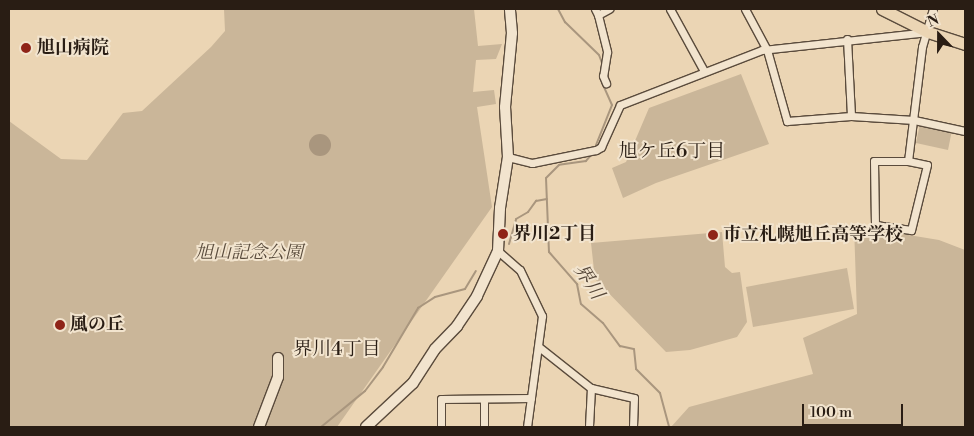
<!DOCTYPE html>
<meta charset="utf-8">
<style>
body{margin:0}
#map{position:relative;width:974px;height:436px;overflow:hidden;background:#ebd5b4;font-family:"Libre Bodoni","Noto Serif JP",serif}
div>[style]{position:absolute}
.green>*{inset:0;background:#cab699}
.water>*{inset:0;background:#a9967e}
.round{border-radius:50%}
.stream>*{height:2px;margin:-1px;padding:0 1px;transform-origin:1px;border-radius:1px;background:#a9967e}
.roads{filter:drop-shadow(1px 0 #5a4b3c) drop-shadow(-1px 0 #5a4b3c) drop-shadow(0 1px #5a4b3c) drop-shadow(0 -1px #5a4b3c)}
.street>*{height:7px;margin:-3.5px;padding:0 3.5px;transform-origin:3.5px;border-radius:3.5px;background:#f2e4ce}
.secondary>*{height:10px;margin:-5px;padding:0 5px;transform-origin:5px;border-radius:5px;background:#f2e4ce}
.primary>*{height:11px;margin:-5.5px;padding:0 5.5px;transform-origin:5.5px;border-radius:5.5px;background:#ebd5b4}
.dots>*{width:14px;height:14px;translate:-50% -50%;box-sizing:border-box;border:2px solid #f2e4ce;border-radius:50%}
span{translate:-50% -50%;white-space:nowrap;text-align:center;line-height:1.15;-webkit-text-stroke:4px #f2e4ce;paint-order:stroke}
.poi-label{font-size:18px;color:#291d14;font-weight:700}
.left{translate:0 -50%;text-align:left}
.park-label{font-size:18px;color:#594b3c;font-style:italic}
.neighbourhood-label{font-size:19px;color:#291d14}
.water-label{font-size:19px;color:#564739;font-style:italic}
.frame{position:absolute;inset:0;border:10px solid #291d14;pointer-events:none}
.north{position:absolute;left:914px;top:10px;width:50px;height:50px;-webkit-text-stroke:4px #f2e4ce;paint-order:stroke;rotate:338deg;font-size:14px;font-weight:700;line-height:20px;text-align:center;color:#291d14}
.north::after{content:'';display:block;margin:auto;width:18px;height:22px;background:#291d14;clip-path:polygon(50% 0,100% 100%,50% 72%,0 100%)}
.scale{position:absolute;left:802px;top:404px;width:101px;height:22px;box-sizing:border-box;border:2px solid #291d14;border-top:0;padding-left:6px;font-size:15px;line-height:18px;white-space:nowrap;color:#291d14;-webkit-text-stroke:4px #f2e4ce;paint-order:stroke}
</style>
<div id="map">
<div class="green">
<i style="clip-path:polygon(224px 9px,474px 9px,478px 46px,502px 44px,496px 59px,476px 60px,473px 92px,494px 90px,496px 104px,477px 107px,492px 207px,337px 427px,9px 427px,9px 121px,61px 159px,87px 160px,123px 113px,142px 111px,211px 47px,225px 31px)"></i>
<i style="clip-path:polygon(741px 74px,769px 144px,656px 183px,623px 198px,612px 168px,626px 162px,649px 108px)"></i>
<i style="clip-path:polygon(920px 124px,952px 130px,948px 150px,916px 143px)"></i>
<i style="clip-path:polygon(854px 226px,939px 240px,965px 250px,965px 427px,671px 427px,689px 407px,813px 374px,803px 338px,857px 314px)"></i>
<i style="clip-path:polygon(722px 232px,725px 267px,732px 273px,740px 272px,747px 322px,737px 337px,690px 350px,666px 352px,595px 279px,591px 243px)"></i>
<i style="clip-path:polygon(847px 268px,854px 309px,753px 327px,746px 287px)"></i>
</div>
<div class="water">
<i class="round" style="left:309px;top:134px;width:22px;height:22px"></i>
</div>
<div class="stream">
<i style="left:558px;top:9px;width:15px;rotate:62deg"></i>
<i style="left:565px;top:22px;width:47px;rotate:44.1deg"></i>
<i style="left:599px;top:55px;width:9px;rotate:69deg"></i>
<i style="left:596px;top:145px;width:43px;rotate:-68.2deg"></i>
<i style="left:612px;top:105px;width:24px;rotate:-114deg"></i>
<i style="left:591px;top:155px;width:8px;rotate:130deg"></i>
<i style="left:586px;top:161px;width:27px;rotate:172deg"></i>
<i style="left:559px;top:165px;width:18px;rotate:135deg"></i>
<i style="left:546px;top:178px;width:74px;rotate:87.7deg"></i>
<i style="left:549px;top:252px;width:43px;rotate:48.8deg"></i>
<i style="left:577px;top:284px;width:20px;rotate:79deg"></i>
<i style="left:581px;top:304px;width:29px;rotate:41deg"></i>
<i style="left:603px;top:323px;width:29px;rotate:54deg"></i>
<i style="left:620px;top:346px;width:14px;rotate:12deg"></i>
<i style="left:634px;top:349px;width:20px;rotate:84deg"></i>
<i style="left:636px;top:369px;width:34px;rotate:45deg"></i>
<i style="left:660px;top:393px;width:35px;rotate:75deg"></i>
<i style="left:509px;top:244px;width:26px;rotate:-74deg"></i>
<i style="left:516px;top:219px;width:14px;rotate:-30deg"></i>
<i style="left:528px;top:212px;width:14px;rotate:-54deg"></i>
<i style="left:536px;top:201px;width:11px;rotate:-10deg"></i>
<i style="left:321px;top:427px;width:57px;rotate:-39.3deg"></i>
<i style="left:365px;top:391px;width:30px;rotate:-53deg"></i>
<i style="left:383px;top:367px;width:69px;rotate:-59.3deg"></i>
<i style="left:418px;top:308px;width:20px;rotate:-33deg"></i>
<i style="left:435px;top:297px;width:31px;rotate:-15deg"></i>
<i style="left:465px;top:289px;width:21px;rotate:-59deg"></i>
</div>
<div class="roads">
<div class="street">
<i style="left:595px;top:9px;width:7px;rotate:63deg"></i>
<i style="left:598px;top:15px;width:13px;rotate:-29deg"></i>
<i style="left:670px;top:9px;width:71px;rotate:61.3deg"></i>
<i style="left:745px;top:9px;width:47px;rotate:61.8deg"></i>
<i style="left:767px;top:50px;width:74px;rotate:74.3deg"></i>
<i style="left:787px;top:121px;width:64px;rotate:-4.5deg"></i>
<i style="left:851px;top:116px;width:63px;rotate:3.6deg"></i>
<i style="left:914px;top:120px;width:52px;rotate:12.2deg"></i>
<i style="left:598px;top:15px;width:38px;rotate:76deg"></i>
<i style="left:607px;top:52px;width:24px;rotate:99deg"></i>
<i style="left:603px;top:76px;width:8px;rotate:67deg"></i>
<i style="left:847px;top:39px;width:77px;rotate:87deg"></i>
<i style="left:508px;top:157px;width:25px;rotate:14deg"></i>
<i style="left:532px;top:163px;width:65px;rotate:-11.5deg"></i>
<i style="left:596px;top:150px;width:6px;rotate:-31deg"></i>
<i style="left:601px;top:147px;width:46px;rotate:-65.7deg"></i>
<i style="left:620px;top:105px;width:152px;rotate:-21.2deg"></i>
<i style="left:762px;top:50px;width:166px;rotate:-6.2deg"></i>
<i style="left:908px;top:161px;width:19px;rotate:12deg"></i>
<i style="left:927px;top:165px;width:67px;rotate:103.8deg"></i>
<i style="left:911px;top:230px;width:36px;rotate:-172deg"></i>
<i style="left:875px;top:225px;width:64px;rotate:-90.9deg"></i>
<i style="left:874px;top:161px;width:34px"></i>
<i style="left:908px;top:161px;width:115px;rotate:-83deg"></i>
<i style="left:922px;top:47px;width:40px;rotate:-74deg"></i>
<i style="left:498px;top:251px;width:29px;rotate:41deg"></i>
<i style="left:520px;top:270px;width:51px;rotate:64.4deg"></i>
<i style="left:542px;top:316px;width:112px;rotate:97.7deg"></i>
<i style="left:539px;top:347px;width:66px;rotate:38.3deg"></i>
<i style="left:591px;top:388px;width:39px;rotate:93deg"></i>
<i style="left:591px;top:388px;width:44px;rotate:13.1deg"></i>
<i style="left:634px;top:398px;width:29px;rotate:92deg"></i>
<i style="left:484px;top:399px;width:28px;rotate:90deg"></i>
<i style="left:441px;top:427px;width:28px;rotate:-90deg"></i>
<i style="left:441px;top:399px;width:90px;rotate:-0.6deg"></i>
</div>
<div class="secondary">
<i style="left:259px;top:427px;width:53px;rotate:-69.2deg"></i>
<i style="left:278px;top:377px;width:19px;rotate:-90deg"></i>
<i style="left:366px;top:427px;width:64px;rotate:-43.1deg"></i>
<i style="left:413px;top:383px;width:40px;rotate:-57.1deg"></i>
<i style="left:435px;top:349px;width:32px;rotate:-46deg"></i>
<i style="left:457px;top:326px;width:36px;rotate:-56deg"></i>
<i style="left:477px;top:296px;width:50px;rotate:-65deg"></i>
<i style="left:498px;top:251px;width:43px;rotate:-87.3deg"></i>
<i style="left:500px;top:208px;width:52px;rotate:-81.1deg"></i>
<i style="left:508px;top:157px;width:50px;rotate:-93.4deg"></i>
<i style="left:505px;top:107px;width:74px;rotate:-84.6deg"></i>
<i style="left:512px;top:33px;width:24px;rotate:-95deg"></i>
</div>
<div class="primary">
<i style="left:882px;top:9px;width:51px;rotate:26.6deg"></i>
<i style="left:928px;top:32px;width:39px;rotate:18deg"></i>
</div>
</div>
<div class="dots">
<i style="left:26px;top:48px;background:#8f2418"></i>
<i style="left:503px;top:234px;background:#8f2418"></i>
<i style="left:713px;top:235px;background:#8f2418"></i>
<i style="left:60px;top:325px;background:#8f2418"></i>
</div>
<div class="poi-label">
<span class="left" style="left:37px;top:48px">旭山病院</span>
<span class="left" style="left:513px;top:234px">界川2丁目</span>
<span class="left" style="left:723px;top:235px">市立札幌旭丘高等学校</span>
<span class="left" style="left:70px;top:325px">風の丘</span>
</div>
<div class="park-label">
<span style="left:249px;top:253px">旭山記念公園</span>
</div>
<div class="neighbourhood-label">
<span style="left:672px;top:152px">旭ケ丘6丁目</span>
<span style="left:337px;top:350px">界川4丁目</span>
</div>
<div class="water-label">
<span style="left:588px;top:282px;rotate:57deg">界川</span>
</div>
<div class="frame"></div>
<div class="north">N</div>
<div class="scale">100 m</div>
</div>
